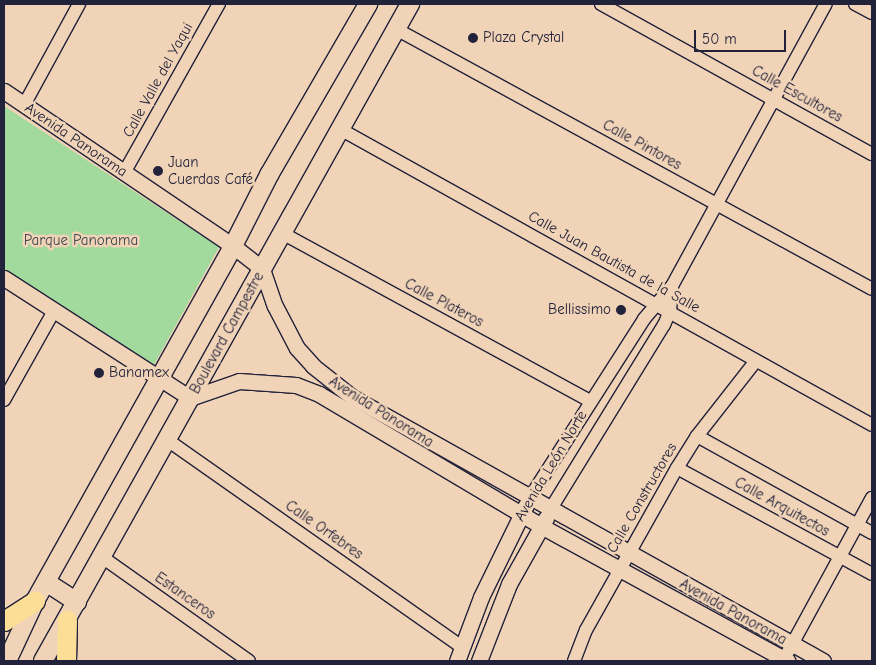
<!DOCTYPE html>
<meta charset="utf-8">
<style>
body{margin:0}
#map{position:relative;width:876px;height:665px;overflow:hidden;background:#f1d4b7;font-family:"Comic Neue",sans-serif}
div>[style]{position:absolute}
.green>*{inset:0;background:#a2d99d}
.roads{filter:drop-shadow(1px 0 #22223b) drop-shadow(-1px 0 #22223b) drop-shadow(0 1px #22223b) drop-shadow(0 -1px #22223b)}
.minor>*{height:12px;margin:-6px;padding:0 6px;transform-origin:6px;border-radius:6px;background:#f1d4b7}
.tertiary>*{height:15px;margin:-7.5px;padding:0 7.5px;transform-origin:7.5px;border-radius:7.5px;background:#f1d4b7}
.secondary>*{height:18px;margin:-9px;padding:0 9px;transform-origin:9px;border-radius:9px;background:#f1d4b7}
.primary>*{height:19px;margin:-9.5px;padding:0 9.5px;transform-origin:9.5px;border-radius:9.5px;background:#fdde96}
.dots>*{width:14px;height:14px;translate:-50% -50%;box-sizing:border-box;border:2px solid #f1d4b7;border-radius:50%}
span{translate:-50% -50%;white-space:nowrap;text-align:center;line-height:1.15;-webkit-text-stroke:5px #f1d4b7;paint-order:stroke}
.poi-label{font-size:15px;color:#22223b}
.left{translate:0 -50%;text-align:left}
.right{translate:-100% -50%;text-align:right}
.street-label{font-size:15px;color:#22223b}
.park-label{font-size:15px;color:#3c474f}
.frame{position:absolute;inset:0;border:5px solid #22223b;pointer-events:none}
.scale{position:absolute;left:694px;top:30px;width:92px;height:22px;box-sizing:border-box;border:2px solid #22223b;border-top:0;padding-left:6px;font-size:15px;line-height:18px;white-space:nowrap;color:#22223b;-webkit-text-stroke:4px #f1d4b7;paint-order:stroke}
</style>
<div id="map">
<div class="green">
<i style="clip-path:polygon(4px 106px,219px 247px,151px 370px,4px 275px)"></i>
</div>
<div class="roads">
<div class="minor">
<i style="left:601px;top:4px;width:310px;rotate:29deg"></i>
<i style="left:855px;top:4px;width:19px;rotate:28deg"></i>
<i style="left:396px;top:29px;width:542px;rotate:28.64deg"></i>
<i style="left:24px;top:105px;width:115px;rotate:-61.4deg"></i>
<i style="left:340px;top:129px;width:609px;rotate:29.09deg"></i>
<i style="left:124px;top:173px;width:194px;rotate:-60.7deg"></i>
<i style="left:282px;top:233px;width:351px;rotate:28.6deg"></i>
<i style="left:4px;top:400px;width:102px;rotate:-60.7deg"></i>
<i style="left:697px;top:436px;width:200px;rotate:29deg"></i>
<i style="left:166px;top:439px;width:363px;rotate:35.1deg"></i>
<i style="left:677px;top:468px;width:222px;rotate:28.5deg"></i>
<i style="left:529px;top:499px;width:214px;rotate:-57.4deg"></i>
<i style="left:644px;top:319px;width:43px;rotate:-49.7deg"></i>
<i style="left:672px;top:286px;width:321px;rotate:-61.4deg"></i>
<i style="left:550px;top:510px;width:217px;rotate:-58.4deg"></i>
<i style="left:664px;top:325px;width:15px;rotate:-67deg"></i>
<i style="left:670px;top:311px;width:25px;rotate:-85deg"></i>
<i style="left:102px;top:557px;width:180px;rotate:35.3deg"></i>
<i style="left:574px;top:661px;width:33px;rotate:-69deg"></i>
<i style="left:586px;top:630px;width:186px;rotate:-60.7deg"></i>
<i style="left:677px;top:468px;width:38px;rotate:-58deg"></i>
<i style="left:697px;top:436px;width:94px;rotate:-51.9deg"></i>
<i style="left:783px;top:661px;width:186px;rotate:-61.4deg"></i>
</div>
<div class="tertiary">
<i style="left:4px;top:91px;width:277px;rotate:34.1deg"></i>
<i style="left:233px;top:246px;width:37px;rotate:38deg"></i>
<i style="left:262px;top:269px;width:39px;rotate:71deg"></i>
<i style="left:275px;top:306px;width:47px;rotate:62.4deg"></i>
<i style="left:297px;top:348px;width:24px;rotate:48deg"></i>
<i style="left:313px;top:366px;width:50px;rotate:38.5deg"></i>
<i style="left:352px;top:397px;width:540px;rotate:29.27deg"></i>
<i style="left:4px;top:278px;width:221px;rotate:32.8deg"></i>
<i style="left:190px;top:398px;width:52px;rotate:-19.1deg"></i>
<i style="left:239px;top:381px;width:57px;rotate:4deg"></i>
<i style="left:296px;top:385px;width:25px;rotate:21deg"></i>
<i style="left:319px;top:394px;width:258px;rotate:30.7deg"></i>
<i style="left:541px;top:526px;width:281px;rotate:28.7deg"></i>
<i style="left:457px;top:661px;width:68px;rotate:-69.4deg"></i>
<i style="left:481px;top:597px;width:102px;rotate:-63.9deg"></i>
<i style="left:479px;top:661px;width:83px;rotate:-68.7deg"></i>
<i style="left:509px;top:584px;width:76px;rotate:-60.7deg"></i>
</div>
<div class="secondary">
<i style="left:46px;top:582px;width:37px;rotate:33deg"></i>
<i style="left:7px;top:661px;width:66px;rotate:-65deg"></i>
<i style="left:35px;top:601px;width:406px;rotate:-60.8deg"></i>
<i style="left:233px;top:246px;width:80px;rotate:-63.1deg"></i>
<i style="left:269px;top:175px;width:198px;rotate:-59.9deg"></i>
<i style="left:43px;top:661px;width:753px;rotate:-60.81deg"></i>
</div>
<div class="primary">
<i style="left:4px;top:621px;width:37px;rotate:-33deg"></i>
<i style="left:66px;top:661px;width:41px;rotate:-88.6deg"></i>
</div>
</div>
<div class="dots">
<i style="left:473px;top:38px;background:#22223b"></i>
<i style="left:158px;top:171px;background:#22223b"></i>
<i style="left:621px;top:310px;background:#22223b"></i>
<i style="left:99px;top:373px;background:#22223b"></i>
</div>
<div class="poi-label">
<span class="left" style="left:483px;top:38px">Plaza Crystal</span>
<span class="left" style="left:168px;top:171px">Juan<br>Cuerdas Café</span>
<span class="right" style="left:611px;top:310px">Bellissimo</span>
<span class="left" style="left:109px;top:373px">Banamex</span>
</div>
<div class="street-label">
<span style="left:158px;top:80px;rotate:-61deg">Calle Valle del Yaqui</span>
<span style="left:797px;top:94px;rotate:29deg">Calle Escultores</span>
<span style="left:76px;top:140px;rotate:34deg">Avenida Panorama</span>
<span style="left:642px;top:145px;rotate:29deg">Calle Pintores</span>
<span style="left:614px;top:262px;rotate:29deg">Calle Juan Bautista de la Salle</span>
<span style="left:444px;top:303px;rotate:28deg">Calle Plateros</span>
<span style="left:227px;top:333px;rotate:-61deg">Boulevard Campestre</span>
<span style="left:381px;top:412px;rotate:32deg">Avenida Panorama</span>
<span style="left:551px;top:466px;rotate:-59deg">Avenida León Norte</span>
<span style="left:642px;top:498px;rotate:-60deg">Calle Constructores</span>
<span style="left:782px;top:507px;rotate:29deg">Calle Arquitectos</span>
<span style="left:324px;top:530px;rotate:35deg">Calle Orfebres</span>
<span style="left:185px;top:596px;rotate:35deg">Estanceros</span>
<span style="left:733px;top:612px;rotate:29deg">Avenida Panorama</span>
</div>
<div class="park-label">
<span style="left:81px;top:241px">Parque Panorama</span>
</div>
<div class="frame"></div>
<div class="scale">50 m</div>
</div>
